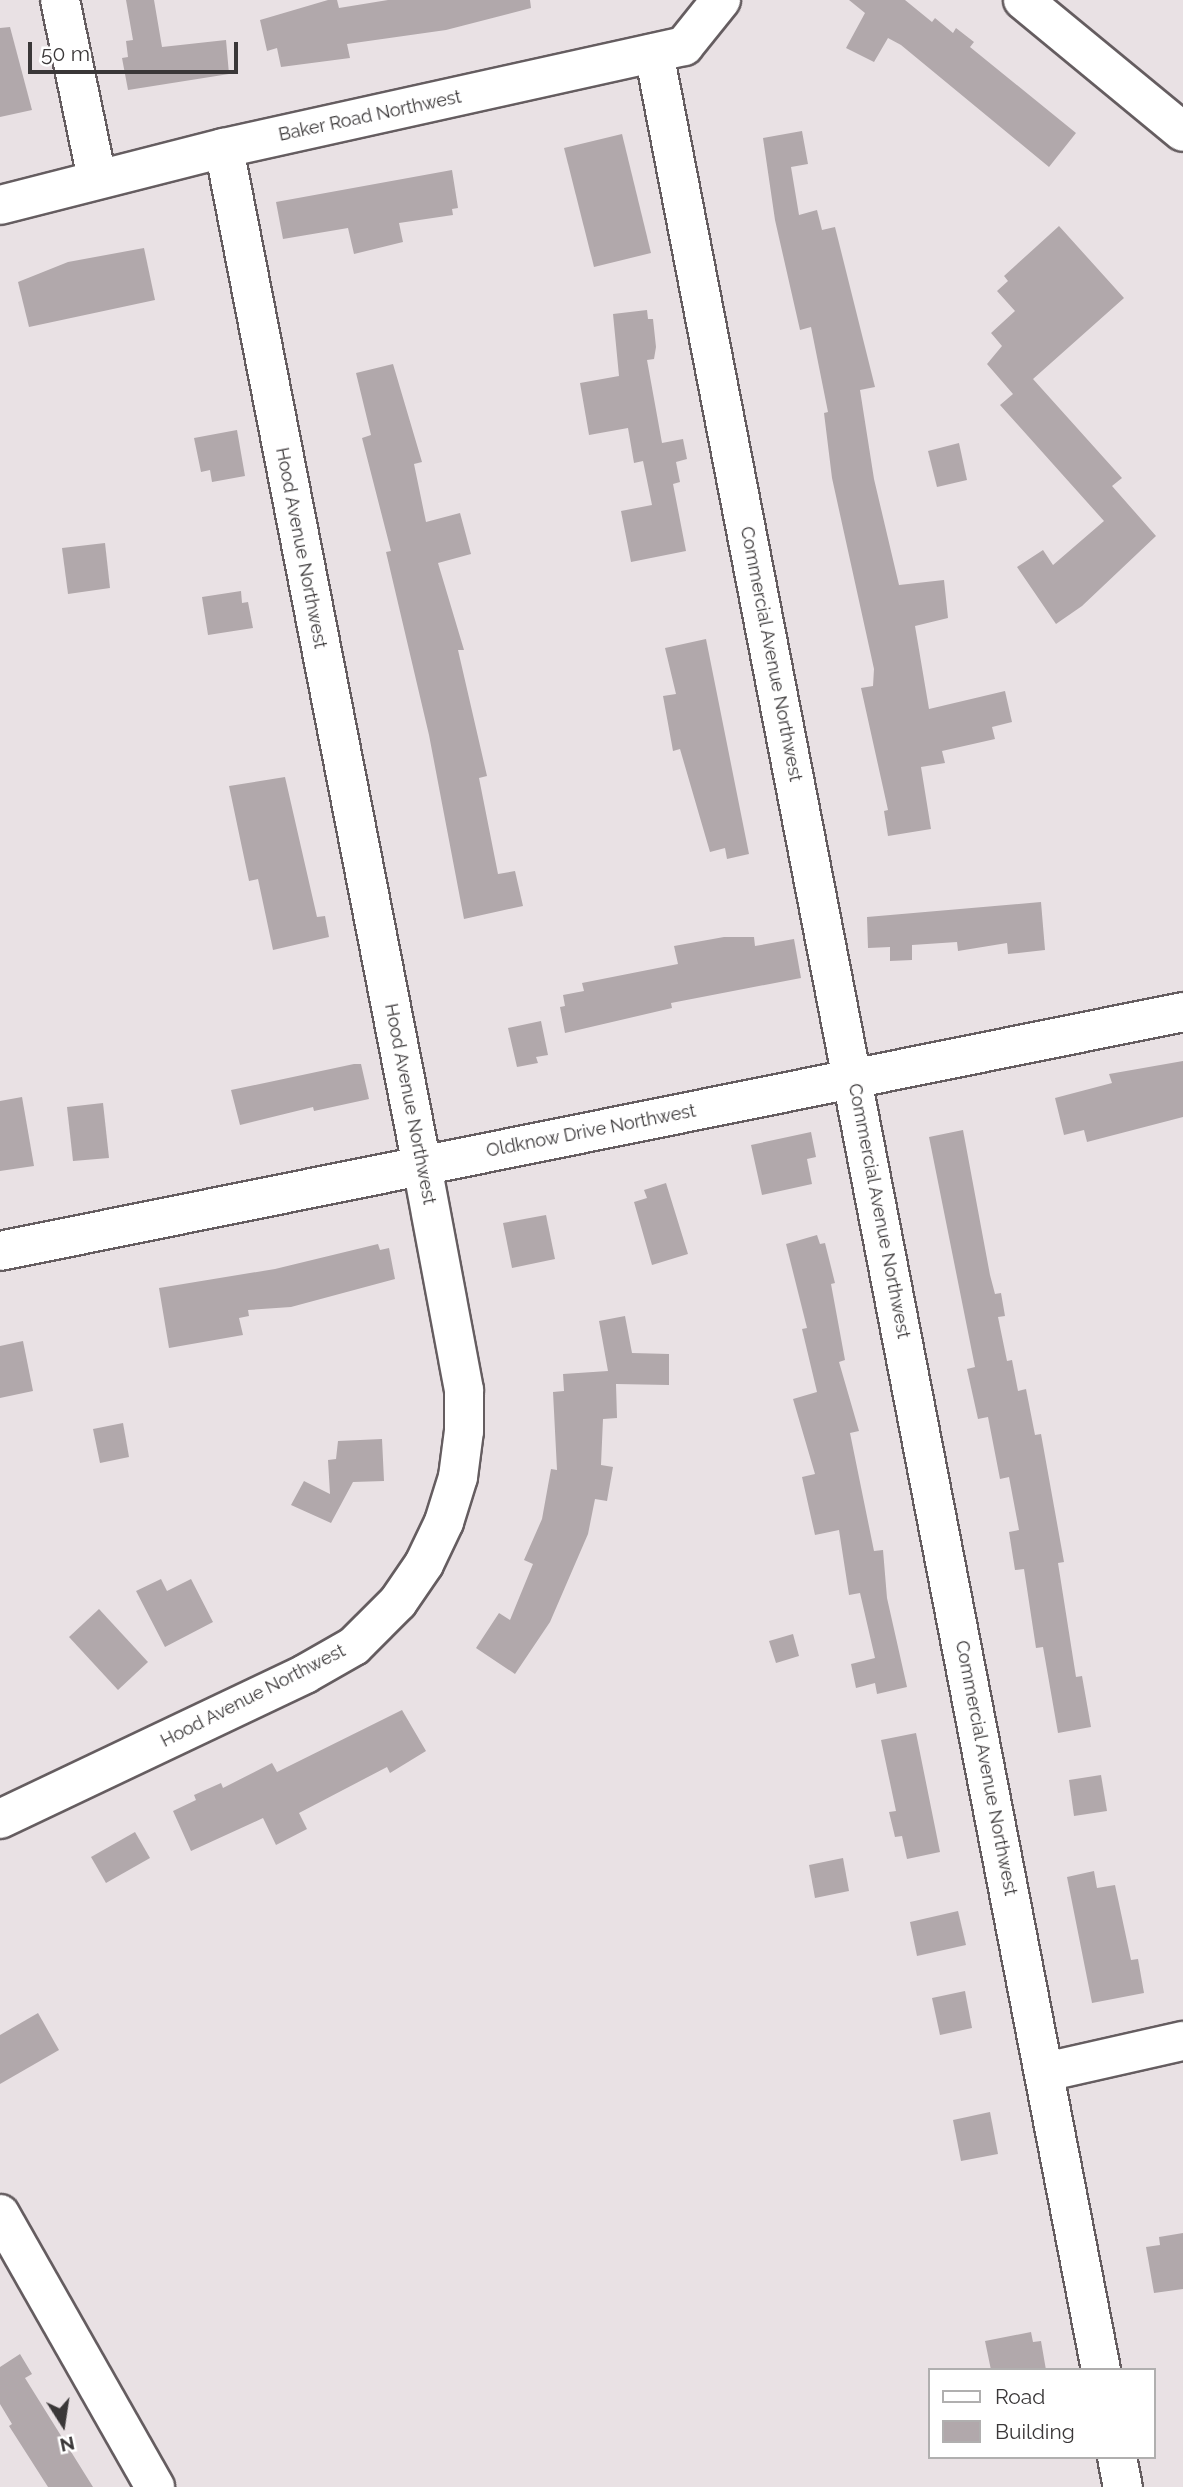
<!DOCTYPE html>
<style>
body{margin:0}
#map{position:relative;width:1183px;height:2487px;overflow:hidden;background:#e9e1e4;font-family:Raleway,sans-serif}
div>[style]{position:absolute}
.building>*{inset:0;background:#b1a8ab}
.roads{filter:drop-shadow(2px 0 #655d60) drop-shadow(-2px 0 #655d60) drop-shadow(0 2px #655d60) drop-shadow(0 -2px #655d60)}
.minor>*{height:38px;margin:-19px;padding:0 19px;transform-origin:19px;border-radius:19px;background:#fff}
.major>*{height:38px;margin:-19px;padding:0 19px;transform-origin:19px;border-radius:19px;background:#fff}
span{translate:-50% -50%;white-space:nowrap;text-align:center;line-height:1.15;-webkit-text-stroke:5px #fff;paint-order:stroke}
.street-label{font-size:18px;color:#3a3738}
.legend{position:absolute;left:928px;top:2368px;width:228px;height:91px;box-sizing:border-box;background:#fff;border:2px solid #b0afaf;margin:0;padding:9px 12px;list-style:none;font-size:21px;color:#3a3738}
.legend li{display:flex;align-items:center;gap:14px;height:35px}
.legend b{width:35px;border:2px solid #b0afaf}
.north{position:absolute;left:28px;top:2389px;width:70px;height:70px;-webkit-text-stroke:5px #fff;paint-order:stroke;rotate:168deg;font-size:19px;font-weight:700;line-height:28px;text-align:center;color:#3a3738}
.north::after{content:'';display:block;margin:auto;width:24px;height:32px;background:#3a3738;clip-path:polygon(50% 0,100% 100%,50% 72%,0 100%)}
.scale{position:absolute;left:28px;top:42px;width:210px;height:32px;box-sizing:border-box;border:4px solid #3a3738;border-top:0;padding-left:9px;font-size:21px;line-height:24px;white-space:nowrap;color:#3a3738;-webkit-text-stroke:5px #fff;paint-order:stroke}
</style>
<div id="map">
<div class="building">
<i style="clip-path:polygon(126px 0,154px 0,162px 47px,226px 40px,229px 74px,128px 90px,122px 58px,128px 57px,126px 41px,133px 40px)"></i>
<i style="clip-path:polygon(328px 0,337px 0,339px 8px,388px 0,530px 0,531px 8px,446px 30px,347px 44px,350px 58px,281px 67px,277px 48px,267px 51px,260px 20px)"></i>
<i style="clip-path:polygon(849px 0,905px 0,932px 22px,935px 18px,953px 33px,956px 28px,974px 42px,970px 47px,1076px 133px,1049px 167px,901px 45px,888px 38px,874px 62px,846px 48px,865px 13px)"></i>
<i style="clip-path:polygon(10px 27px,32px 110px,0 117px,0 28px)"></i>
<i style="clip-path:polygon(802px 131px,808px 164px,791px 167px,799px 215px,817px 210px,822px 230px,835px 227px,875px 387px,860px 390px,874px 479px,899px 585px,944px 580px,948px 618px,915px 626px,929px 709px,1005px 691px,1012px 722px,992px 727px,995px 739px,942px 751px,945px 763px,921px 767px,931px 829px,888px 836px,884px 811px,888px 810px,861px 688px,873px 686px,874px 669px,832px 478px,824px 413px,828px 412px,811px 327px,800px 330px,775px 220px,763px 138px)"></i>
<i style="clip-path:polygon(622px 134px,651px 253px,594px 267px,564px 148px)"></i>
<i style="clip-path:polygon(452px 170px,458px 208px,452px 209px,453px 215px,399px 223px,403px 242px,354px 254px,348px 228px,283px 239px,276px 202px)"></i>
<i style="clip-path:polygon(1059px 226px,1124px 298px,1033px 379px,1122px 478px,1112px 486px,1156px 536px,1082px 606px,1056px 624px,1017px 567px,1043px 550px,1053px 565px,1104px 521px,1000px 405px,1013px 394px,987px 364px,1002px 346px,991px 333px,1015px 311px,997px 291px,1008px 281px,1004px 276px)"></i>
<i style="clip-path:polygon(144px 248px,155px 300px,29px 327px,18px 282px,68px 262px)"></i>
<i style="clip-path:polygon(647px 310px,648px 319px,653px 319px,656px 347px,654px 359px,647px 360px,662px 443px,683px 439px,687px 459px,676px 462px,680px 482px,673px 484px,686px 551px,631px 562px,621px 511px,652px 505px,643px 461px,634px 463px,628px 428px,589px 435px,580px 383px,619px 376px,613px 314px)"></i>
<i style="clip-path:polygon(393px 364px,422px 462px,414px 464px,426px 522px,460px 513px,471px 554px,438px 563px,464px 650px,458px 650px,487px 776px,479px 778px,498px 874px,515px 871px,523px 906px,464px 919px,429px 735px,386px 552px,391px 551px,362px 438px,371px 435px,356px 373px)"></i>
<i style="clip-path:polygon(237px 430px,245px 476px,212px 482px,210px 470px,201px 472px,194px 438px)"></i>
<i style="clip-path:polygon(959px 443px,967px 480px,937px 487px,928px 451px)"></i>
<i style="clip-path:polygon(105px 543px,110px 588px,68px 594px,62px 548px)"></i>
<i style="clip-path:polygon(241px 591px,242px 603px,248px 602px,253px 628px,208px 635px,202px 597px)"></i>
<i style="clip-path:polygon(706px 639px,749px 854px,727px 859px,725px 848px,710px 852px,680px 749px,673px 751px,663px 696px,676px 694px,665px 648px)"></i>
<i style="clip-path:polygon(285px 777px,317px 917px,325px 916px,329px 937px,273px 950px,258px 879px,249px 881px,229px 786px)"></i>
<i style="clip-path:polygon(1041px 902px,1045px 950px,1008px 954px,1007px 943px,958px 951px,957px 942px,912px 945px,912px 960px,890px 961px,890px 947px,868px 948px,867px 917px)"></i>
<i style="clip-path:polygon(724px 937px,754px 937px,755px 946px,794px 939px,801px 978px,671px 1003px,672px 1008px,565px 1033px,560px 1007px,565px 1006px,563px 995px,584px 991px,582px 983px,678px 964px,674px 946px)"></i>
<i style="clip-path:polygon(541px 1021px,548px 1055px,536px 1057px,538px 1063px,517px 1067px,508px 1028px)"></i>
<i style="clip-path:polygon(1183px 1061px,1183px 1117px,1087px 1142px,1084px 1130px,1064px 1135px,1055px 1098px,1112px 1083px,1109px 1074px)"></i>
<i style="clip-path:polygon(354px 1064px,361px 1064px,369px 1099px,314px 1111px,313px 1107px,240px 1125px,231px 1090px)"></i>
<i style="clip-path:polygon(22px 1097px,34px 1166px,0 1171px,0 1101px)"></i>
<i style="clip-path:polygon(103px 1103px,109px 1158px,73px 1161px,67px 1107px)"></i>
<i style="clip-path:polygon(963px 1130px,990px 1275px,995px 1294px,1001px 1293px,1005px 1316px,998px 1317px,1007px 1361px,1012px 1360px,1018px 1391px,1026px 1389px,1035px 1435px,1041px 1434px,1064px 1562px,1058px 1563px,1076px 1677px,1082px 1676px,1091px 1727px,1058px 1733px,1043px 1647px,1036px 1648px,1024px 1569px,1015px 1570px,1009px 1532px,1019px 1530px,1009px 1477px,1000px 1479px,988px 1417px,978px 1419px,967px 1369px,975px 1367px,929px 1137px)"></i>
<i style="clip-path:polygon(811px 1132px,816px 1157px,807px 1159px,812px 1184px,762px 1195px,751px 1145px)"></i>
<i style="clip-path:polygon(666px 1183px,688px 1254px,652px 1265px,634px 1202px,647px 1198px,644px 1190px)"></i>
<i style="clip-path:polygon(546px 1215px,555px 1259px,512px 1268px,503px 1223px)"></i>
<i style="clip-path:polygon(817px 1235px,820px 1244px,825px 1243px,835px 1283px,831px 1284px,845px 1360px,839px 1362px,859px 1431px,850px 1433px,874px 1551px,883px 1550px,887px 1598px,907px 1687px,877px 1694px,875px 1683px,856px 1688px,851px 1664px,875px 1658px,860px 1593px,849px 1595px,839px 1530px,815px 1535px,802px 1477px,815px 1474px,793px 1399px,817px 1392px,802px 1329px,807px 1328px,786px 1244px)"></i>
<i style="clip-path:polygon(378px 1244px,380px 1250px,389px 1248px,395px 1279px,291px 1307px,248px 1310px,249px 1316px,239px 1318px,243px 1335px,169px 1348px,159px 1288px,275px 1269px)"></i>
<i style="clip-path:polygon(625px 1316px,632px 1353px,669px 1354px,669px 1385px,616px 1384px,617px 1418px,603px 1419px,601px 1465px,613px 1467px,607px 1501px,595px 1499px,588px 1534px,550px 1622px,515px 1674px,476px 1648px,499px 1613px,510px 1620px,533px 1564px,524px 1560px,542px 1519px,551px 1469px,557px 1470px,553px 1392px,564px 1391px,563px 1374px,608px 1371px,599px 1321px)"></i>
<i style="clip-path:polygon(23px 1341px,33px 1391px,0 1398px,0 1346px)"></i>
<i style="clip-path:polygon(123px 1423px,129px 1457px,100px 1463px,93px 1429px)"></i>
<i style="clip-path:polygon(382px 1439px,384px 1481px,353px 1482px,331px 1523px,291px 1505px,304px 1481px,330px 1494px,328px 1460px,336px 1459px,338px 1441px)"></i>
<i style="clip-path:polygon(161px 1579px,167px 1591px,191px 1579px,213px 1622px,165px 1647px,136px 1591px)"></i>
<i style="clip-path:polygon(99px 1609px,148px 1662px,118px 1690px,69px 1637px)"></i>
<i style="clip-path:polygon(793px 1634px,799px 1656px,776px 1663px,769px 1641px)"></i>
<i style="clip-path:polygon(402px 1710px,426px 1751px,390px 1773px,387px 1767px,299px 1813px,307px 1829px,276px 1845px,263px 1818px,191px 1851px,173px 1811px,196px 1800px,194px 1795px,221px 1783px,223px 1788px,272px 1763px,277px 1772px)"></i>
<i style="clip-path:polygon(916px 1733px,940px 1852px,907px 1859px,902px 1836px,895px 1837px,889px 1812px,896px 1811px,881px 1740px)"></i>
<i style="clip-path:polygon(1101px 1775px,1107px 1811px,1074px 1816px,1069px 1780px)"></i>
<i style="clip-path:polygon(135px 1832px,150px 1858px,106px 1883px,91px 1857px)"></i>
<i style="clip-path:polygon(843px 1858px,849px 1891px,815px 1898px,809px 1865px)"></i>
<i style="clip-path:polygon(1094px 1871px,1097px 1888px,1115px 1885px,1131px 1960px,1138px 1959px,1144px 1993px,1092px 2003px,1067px 1877px)"></i>
<i style="clip-path:polygon(958px 1911px,966px 1945px,917px 1956px,910px 1922px)"></i>
<i style="clip-path:polygon(965px 1991px,972px 2028px,940px 2035px,932px 1998px)"></i>
<i style="clip-path:polygon(38px 2013px,59px 2050px,0 2084px,0 2035px)"></i>
<i style="clip-path:polygon(990px 2112px,998px 2154px,961px 2161px,953px 2120px)"></i>
<i style="clip-path:polygon(1183px 2233px,1183px 2289px,1154px 2293px,1146px 2247px,1160px 2245px,1159px 2237px)"></i>
<i style="clip-path:polygon(1031px 2332px,1033px 2342px,1041px 2341px,1046px 2370px,991px 2370px,985px 2341px)"></i>
<i style="clip-path:polygon(20px 2354px,32px 2374px,25px 2378px,93px 2487px,48px 2487px,9px 2426px,12px 2424px,0 2404px,0 2367px)"></i>
</div>
<div class="roads">
<div class="minor">
<i style="left:60px;top:0;width:182px;rotate:78.3deg"></i>
<i style="left:654px;top:53px;width:2360px;rotate:79.08deg"></i>
<i style="left:0;top:205px;width:231px;rotate:-14.3deg"></i>
<i style="left:224px;top:148px;width:471px;rotate:-12.5deg"></i>
<i style="left:684px;top:46px;width:59px;rotate:-51.2deg"></i>
<i style="left:0;top:1251px;width:1207px;rotate:-11.42deg"></i>
<i style="left:0;top:1819px;width:338px;rotate:-25.4deg"></i>
<i style="left:305px;top:1674px;width:56px;rotate:-29.7deg"></i>
<i style="left:354px;top:1646px;width:62px;rotate:-45deg"></i>
<i style="left:398px;top:1602px;width:46px;rotate:-55.6deg"></i>
<i style="left:424px;top:1564px;width:47px;rotate:-64.5deg"></i>
<i style="left:444px;top:1522px;width:47px;rotate:-72.7deg"></i>
<i style="left:458px;top:1477px;width:46px;rotate:-82.6deg"></i>
<i style="left:464px;top:1431px;width:41px;rotate:-90deg"></i>
<i style="left:464px;top:1390px;width:228px;rotate:-100.6deg"></i>
<i style="left:422px;top:1166px;width:1037px;rotate:-101.01deg"></i>
<i style="left:1045px;top:2072px;width:141px;rotate:-12.7deg"></i>
<i style="left:0;top:2214px;width:314px;rotate:60.4deg"></i>
<i style="left:1117px;top:2457px;width:31px;rotate:79deg"></i>
</div>
<div class="major">
<i style="left:1023px;top:0;width:207px;rotate:39.5deg"></i>
</div>
</div>
<div class="street-label">
<span style="left:370px;top:116px;rotate:-12deg">Baker Road Northwest</span>
<span style="left:301px;top:548px;rotate:79deg">Hood Avenue Northwest</span>
<span style="left:771px;top:654px;rotate:79deg">Commercial Avenue Northwest</span>
<span style="left:410px;top:1104px;rotate:79deg">Hood Avenue Northwest</span>
<span style="left:591px;top:1131px;rotate:-11deg">Oldknow Drive Northwest</span>
<span style="left:879px;top:1211px;rotate:79deg">Commercial Avenue Northwest</span>
<span style="left:253px;top:1696px;rotate:-27deg">Hood Avenue Northwest</span>
<span style="left:986px;top:1768px;rotate:79deg">Commercial Avenue Northwest</span>
</div>
<ul class="legend">
<li><b style="height:9px;background:#fff"></b>Road</li>
<li><b style="height:19px;background:#b1a8ab"></b>Building</li>
</ul>
<div class="north">N</div>
<div class="scale">50 m</div>
</div>
